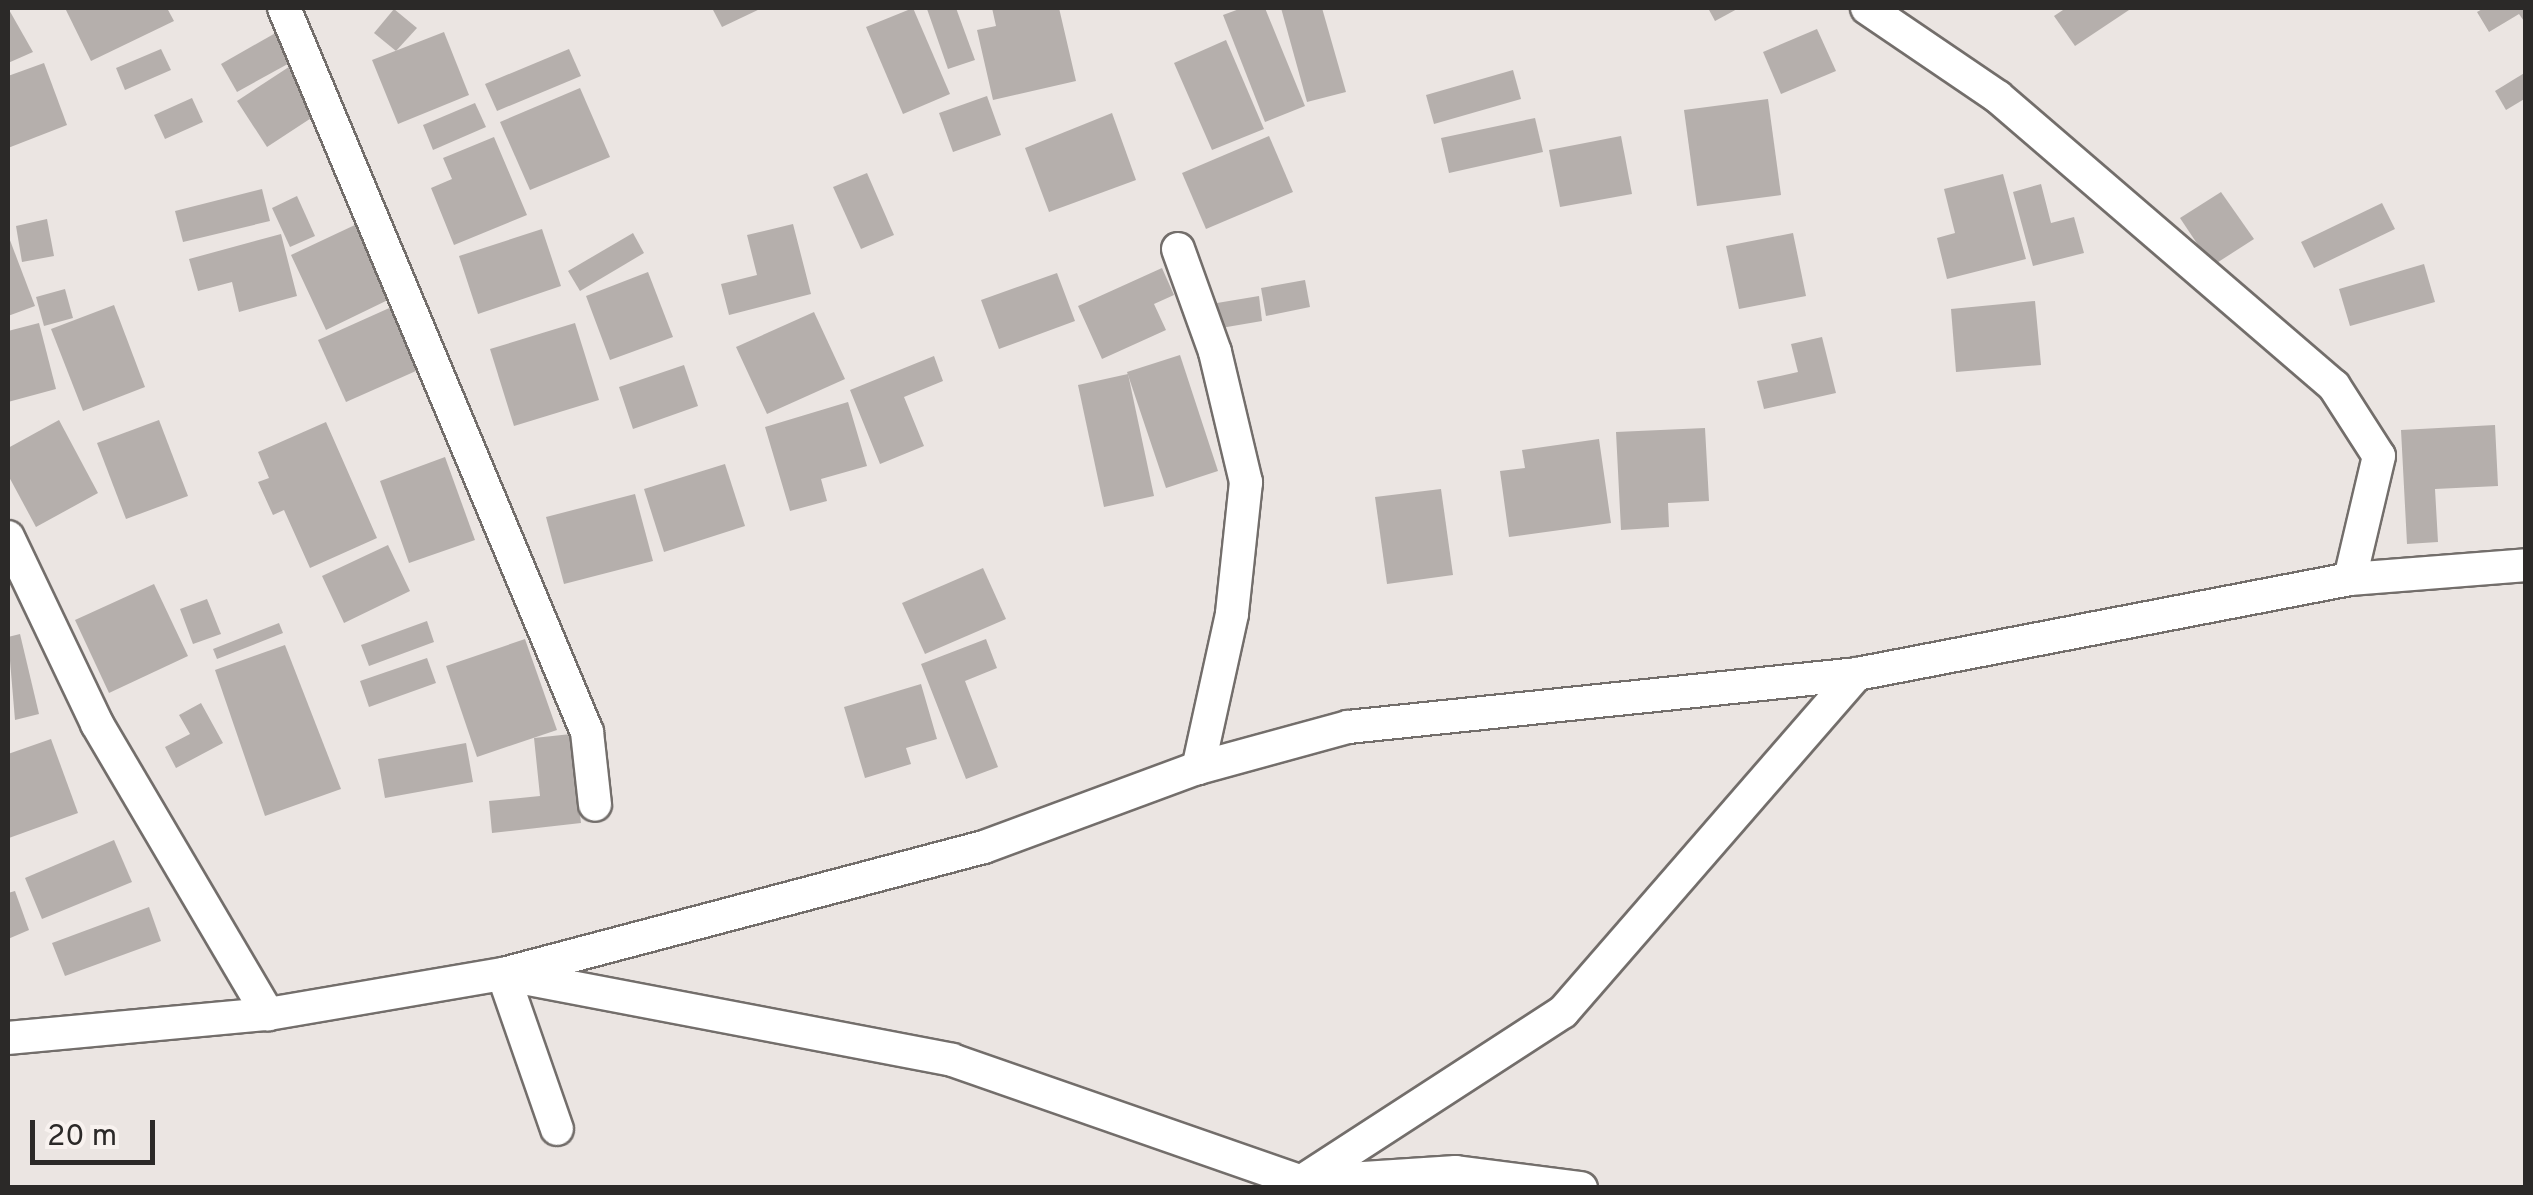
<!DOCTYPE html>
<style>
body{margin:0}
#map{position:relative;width:2533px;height:1195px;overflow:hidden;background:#ebe5e2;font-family:Overpass,sans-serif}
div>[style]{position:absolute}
.building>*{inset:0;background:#b5afac}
.roads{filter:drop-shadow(2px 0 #736e6b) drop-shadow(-2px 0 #736e6b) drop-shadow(0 2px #736e6b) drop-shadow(0 -2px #736e6b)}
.street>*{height:32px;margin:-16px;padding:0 16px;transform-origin:16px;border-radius:16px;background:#fff}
span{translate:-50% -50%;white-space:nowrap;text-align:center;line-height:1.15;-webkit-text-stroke:8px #f8f2ef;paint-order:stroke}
.frame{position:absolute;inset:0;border:10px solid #2b2928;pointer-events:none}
.scale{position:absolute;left:30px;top:1120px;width:125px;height:45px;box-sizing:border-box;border:5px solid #2b2928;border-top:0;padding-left:12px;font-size:30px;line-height:35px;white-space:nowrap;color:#2b2928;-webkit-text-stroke:8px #f8f2ef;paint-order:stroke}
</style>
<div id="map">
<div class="building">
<i style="clip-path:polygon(8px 8px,33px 52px,8px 63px)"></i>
<i style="clip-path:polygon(65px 8px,167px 8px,174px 21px,91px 61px)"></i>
<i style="clip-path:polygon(712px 8px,762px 8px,722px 27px)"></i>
<i style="clip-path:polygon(913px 8px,950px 94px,903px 114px,866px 27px)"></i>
<i style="clip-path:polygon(956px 8px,975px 60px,948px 69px,927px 9px)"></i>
<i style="clip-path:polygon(992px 8px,1059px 8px,1076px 81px,993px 100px,977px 30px,996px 26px)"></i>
<i style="clip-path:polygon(1242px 8px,1265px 8px,1305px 106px,1265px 122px,1223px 15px)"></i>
<i style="clip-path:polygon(1281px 8px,1322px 8px,1346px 92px,1307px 102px)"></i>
<i style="clip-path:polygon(1708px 8px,1739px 8px,1715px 21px)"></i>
<i style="clip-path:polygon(2066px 8px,2132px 8px,2075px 46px,2054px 16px)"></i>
<i style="clip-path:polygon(2484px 8px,2526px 8px,2526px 24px,2519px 14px,2489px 32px,2477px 12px)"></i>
<i style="clip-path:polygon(394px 9px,417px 28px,396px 51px,374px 33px)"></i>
<i style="clip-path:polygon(1817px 29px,1836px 71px,1781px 94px,1763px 52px)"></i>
<i style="clip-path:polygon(279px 31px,295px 60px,237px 92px,221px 64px)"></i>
<i style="clip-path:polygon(444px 32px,469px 95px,398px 124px,372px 60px)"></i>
<i style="clip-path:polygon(1226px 40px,1264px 129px,1212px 150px,1174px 63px)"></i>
<i style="clip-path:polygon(161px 49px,171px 70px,125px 90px,116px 68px)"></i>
<i style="clip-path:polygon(569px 49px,581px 76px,497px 111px,485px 84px)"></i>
<i style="clip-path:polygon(44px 63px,67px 125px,8px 148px,8px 76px)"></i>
<i style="clip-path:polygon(295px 63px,325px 109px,267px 147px,237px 101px)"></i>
<i style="clip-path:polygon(1513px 70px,1521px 99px,1434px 124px,1426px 95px)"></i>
<i style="clip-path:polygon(2526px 72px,2526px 98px,2506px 110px,2495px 91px)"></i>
<i style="clip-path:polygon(580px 88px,610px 157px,530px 190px,500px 122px)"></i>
<i style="clip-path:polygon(987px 96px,1001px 135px,953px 152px,939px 113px)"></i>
<i style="clip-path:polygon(192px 98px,203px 122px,165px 139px,154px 115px)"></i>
<i style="clip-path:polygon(1768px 99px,1781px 195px,1697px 206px,1684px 110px)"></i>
<i style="clip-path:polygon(475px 103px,486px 127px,433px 150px,423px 125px)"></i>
<i style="clip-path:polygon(1112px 113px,1136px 180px,1049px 212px,1025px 148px)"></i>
<i style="clip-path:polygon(1535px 118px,1543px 152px,1449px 173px,1441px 138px)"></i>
<i style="clip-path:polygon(1269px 136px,1293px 192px,1206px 229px,1182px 173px)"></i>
<i style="clip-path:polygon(1621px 136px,1632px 194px,1560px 207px,1549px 150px)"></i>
<i style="clip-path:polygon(494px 137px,527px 215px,454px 245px,431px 188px,452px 179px,443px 158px)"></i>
<i style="clip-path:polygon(867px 173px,894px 235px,861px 249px,833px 187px)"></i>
<i style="clip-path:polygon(2003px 174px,2026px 259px,1947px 279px,1937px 238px,1955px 233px,1944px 189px)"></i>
<i style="clip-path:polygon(2041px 184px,2051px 223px,2074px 217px,2084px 253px,2033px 266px,2013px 192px)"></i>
<i style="clip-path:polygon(262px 189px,270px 221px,183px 242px,175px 211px)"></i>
<i style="clip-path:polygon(2221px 192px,2254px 239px,2212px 266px,2180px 218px)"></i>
<i style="clip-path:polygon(297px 196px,315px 236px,290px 247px,272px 208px)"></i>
<i style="clip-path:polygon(2382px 203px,2395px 229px,2314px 268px,2301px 242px)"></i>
<i style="clip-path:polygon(47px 219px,54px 256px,22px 262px,16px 226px)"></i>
<i style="clip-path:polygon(357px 224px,392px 298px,326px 330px,291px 255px)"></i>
<i style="clip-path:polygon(793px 224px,811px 294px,729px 315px,721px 284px,757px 275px,747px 235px)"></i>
<i style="clip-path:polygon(542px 229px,561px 286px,478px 314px,459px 256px)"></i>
<i style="clip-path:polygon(633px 233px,644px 253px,580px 291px,568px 271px)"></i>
<i style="clip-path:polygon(1793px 233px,1806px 296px,1739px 309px,1726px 246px)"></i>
<i style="clip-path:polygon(281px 234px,297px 296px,239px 312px,232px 282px,198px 291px,189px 259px)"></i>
<i style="clip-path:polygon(8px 235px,35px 306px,8px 316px)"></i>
<i style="clip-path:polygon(2424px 264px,2435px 302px,2350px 326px,2339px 289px)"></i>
<i style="clip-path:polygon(1162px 268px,1174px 295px,1154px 304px,1166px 330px,1102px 359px,1078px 306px)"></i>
<i style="clip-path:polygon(648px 272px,673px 337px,610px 360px,586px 296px)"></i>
<i style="clip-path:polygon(1057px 273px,1075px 321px,999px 349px,981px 300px)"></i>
<i style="clip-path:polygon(1305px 280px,1310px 307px,1266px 316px,1261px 288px)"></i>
<i style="clip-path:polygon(65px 289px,73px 318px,44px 326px,36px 297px)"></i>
<i style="clip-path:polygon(1259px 296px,1262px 321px,1221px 328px,1217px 303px)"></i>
<i style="clip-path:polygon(2035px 301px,2041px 365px,1956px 372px,1951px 309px)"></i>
<i style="clip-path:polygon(114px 305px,145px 387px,83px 411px,51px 329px)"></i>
<i style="clip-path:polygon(396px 305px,425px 367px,346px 402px,318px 340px)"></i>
<i style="clip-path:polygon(814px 312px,845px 379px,767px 414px,736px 347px)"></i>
<i style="clip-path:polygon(39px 323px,56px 389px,8px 402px,8px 331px)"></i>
<i style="clip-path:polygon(575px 323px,599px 400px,514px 426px,490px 349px)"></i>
<i style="clip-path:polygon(1822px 337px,1836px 393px,1764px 409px,1757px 381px,1798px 372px,1791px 344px)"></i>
<i style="clip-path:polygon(1180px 355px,1218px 471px,1166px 488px,1127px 372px)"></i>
<i style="clip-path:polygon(934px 356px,943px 381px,904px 397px,924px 446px,880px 464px,850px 390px)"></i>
<i style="clip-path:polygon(684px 365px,698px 406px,633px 429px,619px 387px)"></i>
<i style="clip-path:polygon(1128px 374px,1154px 496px,1104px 507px,1078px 385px)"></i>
<i style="clip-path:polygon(848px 402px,867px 466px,821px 479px,827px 501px,790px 511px,765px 427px)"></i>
<i style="clip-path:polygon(59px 420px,98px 493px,36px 527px,8px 475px,8px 448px)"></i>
<i style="clip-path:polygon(159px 420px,188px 496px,126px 519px,97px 443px)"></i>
<i style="clip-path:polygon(326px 422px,377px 538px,310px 568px,284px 510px,273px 515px,258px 482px,269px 478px,258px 452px)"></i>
<i style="clip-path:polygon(2495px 425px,2498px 486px,2435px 489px,2438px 542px,2407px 544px,2401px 430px)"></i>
<i style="clip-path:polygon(1705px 428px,1709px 501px,1668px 503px,1669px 527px,1621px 530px,1616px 432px)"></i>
<i style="clip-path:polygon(1599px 439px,1611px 523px,1509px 537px,1500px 471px,1525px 468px,1522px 450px)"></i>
<i style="clip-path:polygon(445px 457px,475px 540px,409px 563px,380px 481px)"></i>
<i style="clip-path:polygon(725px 464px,745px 526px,664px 552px,644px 489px)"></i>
<i style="clip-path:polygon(1441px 489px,1453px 575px,1387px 584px,1375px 497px)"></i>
<i style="clip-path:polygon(635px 494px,653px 561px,564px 584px,546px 517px)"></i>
<i style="clip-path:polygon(388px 545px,410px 591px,344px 623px,322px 576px)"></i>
<i style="clip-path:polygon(983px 568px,1006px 619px,925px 654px,902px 603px)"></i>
<i style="clip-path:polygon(154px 584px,188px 656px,109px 693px,75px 620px)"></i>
<i style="clip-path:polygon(207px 599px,221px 634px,193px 644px,180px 609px)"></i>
<i style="clip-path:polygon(427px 621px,434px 642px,369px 666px,361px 645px)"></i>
<i style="clip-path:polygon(279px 623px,283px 633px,217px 659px,213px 649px)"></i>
<i style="clip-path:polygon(20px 634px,39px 714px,15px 720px,8px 637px)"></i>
<i style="clip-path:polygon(525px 639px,557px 730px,477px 757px,446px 666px)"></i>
<i style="clip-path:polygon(986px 639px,997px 668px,965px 681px,998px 767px,966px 779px,921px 664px)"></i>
<i style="clip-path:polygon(285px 645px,341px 789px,265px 816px,215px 670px)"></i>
<i style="clip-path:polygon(427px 658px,436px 683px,369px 707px,360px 681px)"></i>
<i style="clip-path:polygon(921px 684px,937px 739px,906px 748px,911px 764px,865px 778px,844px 707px)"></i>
<i style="clip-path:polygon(201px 703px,223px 743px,176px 768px,165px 747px,190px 734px,179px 715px)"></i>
<i style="clip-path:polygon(571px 734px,581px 823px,492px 833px,489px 801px,540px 796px,534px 738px)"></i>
<i style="clip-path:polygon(51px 739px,78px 813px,9px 838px,8px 754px)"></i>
<i style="clip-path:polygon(466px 743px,473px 782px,385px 798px,378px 759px)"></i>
<i style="clip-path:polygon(114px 840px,132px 882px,42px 919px,25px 878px)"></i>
<i style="clip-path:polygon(15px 891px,29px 930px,8px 939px,8px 893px)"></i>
<i style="clip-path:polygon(149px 907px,161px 941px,65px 976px,52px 943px)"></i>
</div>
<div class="roads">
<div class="street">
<i style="left:284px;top:8px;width:785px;rotate:67.29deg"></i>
<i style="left:587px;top:732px;width:73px;rotate:83.7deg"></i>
<i style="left:1867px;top:8px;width:158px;rotate:34.2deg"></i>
<i style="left:1998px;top:97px;width:443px;rotate:40.7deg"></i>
<i style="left:2334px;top:386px;width:83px;rotate:57.3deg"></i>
<i style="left:2379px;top:456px;width:126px;rotate:103.3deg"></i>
<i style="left:1178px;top:249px;width:109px;rotate:70.2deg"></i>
<i style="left:1215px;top:352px;width:134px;rotate:76.6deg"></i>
<i style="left:1246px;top:482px;width:133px;rotate:96.1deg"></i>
<i style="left:1232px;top:614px;width:158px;rotate:102.4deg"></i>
<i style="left:8px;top:537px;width:207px;rotate:64.5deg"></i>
<i style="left:97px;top:724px;width:337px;rotate:59.5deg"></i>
<i style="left:503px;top:974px;width:164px;rotate:70.8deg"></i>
<i style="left:513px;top:976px;width:447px;rotate:10.8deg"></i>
<i style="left:952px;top:1060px;width:371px;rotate:19.2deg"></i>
<i style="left:1302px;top:1182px;width:154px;rotate:-3.7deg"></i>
<i style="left:1456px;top:1172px;width:126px;rotate:7.3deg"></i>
<i style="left:8px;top:1038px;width:261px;rotate:-5.3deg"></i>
<i style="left:268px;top:1014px;width:238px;rotate:-9.7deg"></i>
<i style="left:503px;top:974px;width:497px;rotate:-14.8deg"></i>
<i style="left:984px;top:847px;width:228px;rotate:-20.3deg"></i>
<i style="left:1198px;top:768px;width:156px;rotate:-15.3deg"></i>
<i style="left:1348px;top:727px;width:512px;rotate:-5.94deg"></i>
<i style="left:1857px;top:674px;width:502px;rotate:-10.91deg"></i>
<i style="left:2350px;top:579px;width:177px;rotate:-4.5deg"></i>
<i style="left:1304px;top:1180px;width:309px;rotate:-33deg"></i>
<i style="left:1563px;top:1012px;width:448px;rotate:-49deg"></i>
</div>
</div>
<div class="frame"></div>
<div class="scale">20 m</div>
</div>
